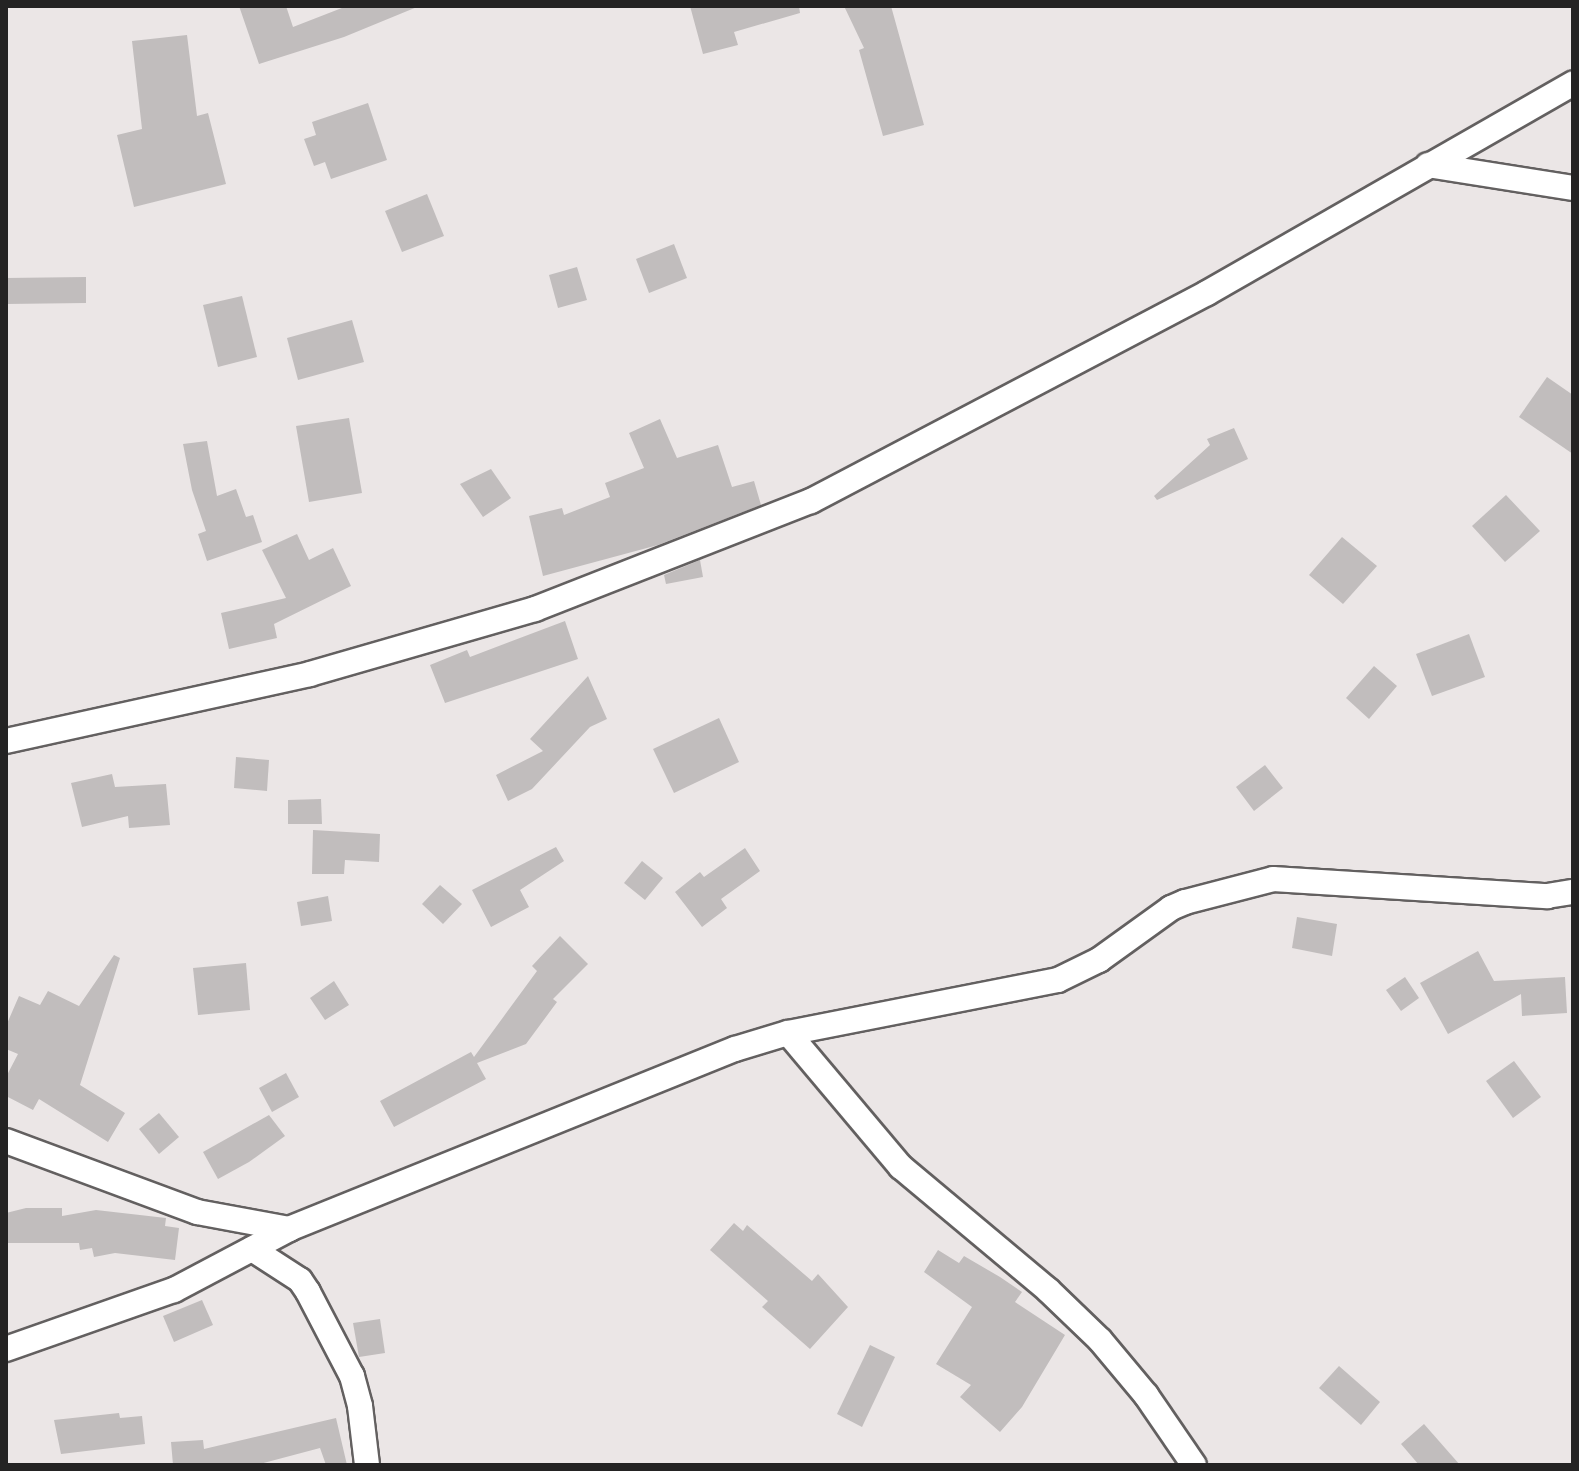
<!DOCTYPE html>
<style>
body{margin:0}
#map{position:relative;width:1579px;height:1471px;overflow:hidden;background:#ebe6e6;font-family:Manrope,sans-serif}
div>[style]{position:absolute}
.building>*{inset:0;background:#c1bdbd}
.roads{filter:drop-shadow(2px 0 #636060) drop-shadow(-2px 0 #636060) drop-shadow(0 2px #636060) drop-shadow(0 -2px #636060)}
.street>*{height:24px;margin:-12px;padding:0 12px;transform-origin:12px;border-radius:12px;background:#fff}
span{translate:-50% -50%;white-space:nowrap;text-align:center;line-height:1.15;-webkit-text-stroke:8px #fff;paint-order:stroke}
.frame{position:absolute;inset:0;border:8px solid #242323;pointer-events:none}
</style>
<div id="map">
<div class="building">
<i style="clip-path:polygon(239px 6px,286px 6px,293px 27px,347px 6px,417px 7px,344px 37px,259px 64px)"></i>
<i style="clip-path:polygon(690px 6px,799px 6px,800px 13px,734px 32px,738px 45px,703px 54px)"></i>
<i style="clip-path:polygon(844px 6px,891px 6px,924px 125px,883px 136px,859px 50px,864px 48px)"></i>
<i style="clip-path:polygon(187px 35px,197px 116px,208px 113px,226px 184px,134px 207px,117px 135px,142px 129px,132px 41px)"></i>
<i style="clip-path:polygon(368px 103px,387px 160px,331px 179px,325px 162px,314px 166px,304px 139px,316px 135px,312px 122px)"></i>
<i style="clip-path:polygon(427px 194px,444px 236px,402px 252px,385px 211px)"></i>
<i style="clip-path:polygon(674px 244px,687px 278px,649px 293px,636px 259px)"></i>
<i style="clip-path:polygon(577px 267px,587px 300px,558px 308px,549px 275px)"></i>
<i style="clip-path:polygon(86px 277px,86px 303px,6px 304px,6px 278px)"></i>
<i style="clip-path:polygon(242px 296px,257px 357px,218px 367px,203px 305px)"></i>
<i style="clip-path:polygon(352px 320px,364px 362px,298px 380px,287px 338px)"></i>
<i style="clip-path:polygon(1547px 377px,1573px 395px,1573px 454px,1519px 417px)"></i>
<i style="clip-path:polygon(349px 418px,362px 493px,309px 502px,296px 426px)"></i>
<i style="clip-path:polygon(660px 419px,677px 458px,718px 445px,732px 487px,754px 481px,761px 505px,658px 545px,543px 576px,529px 516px,562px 508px,564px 515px,610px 497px,605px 483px,644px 468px,629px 433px)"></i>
<i style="clip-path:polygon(1234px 428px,1248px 459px,1157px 500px,1154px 496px,1210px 445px,1207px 439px)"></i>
<i style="clip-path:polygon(207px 441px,217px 496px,236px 489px,246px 517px,253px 515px,262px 542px,207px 561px,198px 534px,206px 531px,192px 490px,183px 444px)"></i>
<i style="clip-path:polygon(491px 469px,511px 498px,483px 517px,460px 484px)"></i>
<i style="clip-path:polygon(1506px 495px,1540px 531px,1505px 562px,1472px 526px)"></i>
<i style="clip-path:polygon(297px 534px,309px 560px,333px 548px,351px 586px,274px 624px,277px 638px,229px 649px,221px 613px,286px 598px,262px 550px)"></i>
<i style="clip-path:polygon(1342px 537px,1377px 566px,1343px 604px,1309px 575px)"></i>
<i style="clip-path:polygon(700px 560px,703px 577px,666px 584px,664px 575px)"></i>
<i style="clip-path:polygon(565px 621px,578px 659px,445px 703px,430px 665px,467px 650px,470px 657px)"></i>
<i style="clip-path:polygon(1469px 634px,1485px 677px,1432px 696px,1416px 654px)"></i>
<i style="clip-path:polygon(1374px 666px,1397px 686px,1369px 719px,1346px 698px)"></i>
<i style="clip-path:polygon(588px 676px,607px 719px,590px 727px,532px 789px,508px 801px,496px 775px,543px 751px,530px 739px)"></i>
<i style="clip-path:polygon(719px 718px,739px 762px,674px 793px,653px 749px)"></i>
<i style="clip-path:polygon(236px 757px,269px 760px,267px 791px,234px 788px)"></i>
<i style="clip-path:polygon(1265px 765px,1283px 788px,1254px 811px,1236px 787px)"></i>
<i style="clip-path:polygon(112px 774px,115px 787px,166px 784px,170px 825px,129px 828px,128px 816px,82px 827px,71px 783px)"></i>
<i style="clip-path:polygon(321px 799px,322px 824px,288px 824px,288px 800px)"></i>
<i style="clip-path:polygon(313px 830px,380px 834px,379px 862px,345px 860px,344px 874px,312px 874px)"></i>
<i style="clip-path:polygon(556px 847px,564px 861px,520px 890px,529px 907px,491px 927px,472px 890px)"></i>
<i style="clip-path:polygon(745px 848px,760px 871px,721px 899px,727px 908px,702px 927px,675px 892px,700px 872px,704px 877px)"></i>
<i style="clip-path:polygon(642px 861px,663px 878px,645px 900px,624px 883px)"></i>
<i style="clip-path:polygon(440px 885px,462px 904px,443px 924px,422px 904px)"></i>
<i style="clip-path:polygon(328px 896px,332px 921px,301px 926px,297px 902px)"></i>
<i style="clip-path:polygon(1297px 917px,1337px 924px,1332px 956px,1292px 948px)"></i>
<i style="clip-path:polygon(560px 936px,588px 964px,553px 999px,557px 1002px,526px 1044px,477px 1063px,486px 1079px,394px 1127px,380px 1101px,471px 1052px,474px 1057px,537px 971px,532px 966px)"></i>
<i style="clip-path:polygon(1478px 951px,1494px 981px,1565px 977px,1567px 1013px,1522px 1016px,1521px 994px,1448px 1034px,1420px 983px)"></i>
<i style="clip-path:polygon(114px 955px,120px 958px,80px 1085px,125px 1113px,108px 1142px,39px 1099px,33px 1110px,6px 1096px,6px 1077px,18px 1054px,6px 1049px,6px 1026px,19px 996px,40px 1005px,48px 991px,79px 1006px)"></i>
<i style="clip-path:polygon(246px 963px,250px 1010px,198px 1015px,193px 968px)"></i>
<i style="clip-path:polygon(1405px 977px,1419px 998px,1401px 1011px,1386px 990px)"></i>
<i style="clip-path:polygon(334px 981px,349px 1005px,325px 1020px,310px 998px)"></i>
<i style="clip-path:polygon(1514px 1061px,1541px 1097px,1513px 1118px,1486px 1081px)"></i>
<i style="clip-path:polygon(286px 1073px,299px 1097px,272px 1112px,259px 1088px)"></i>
<i style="clip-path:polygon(159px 1113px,179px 1137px,159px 1154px,139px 1129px)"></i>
<i style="clip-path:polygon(269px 1115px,285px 1136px,249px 1162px,218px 1179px,203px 1152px)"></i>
<i style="clip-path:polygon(26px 1208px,62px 1208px,62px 1216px,96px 1210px,166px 1218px,165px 1226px,179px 1228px,175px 1260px,115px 1253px,94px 1257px,92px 1248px,80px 1250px,79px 1243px,6px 1243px,6px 1213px)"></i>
<i style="clip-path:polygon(734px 1223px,743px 1231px,747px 1225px,812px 1281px,818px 1274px,848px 1307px,810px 1349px,762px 1307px,768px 1301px,710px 1250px)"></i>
<i style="clip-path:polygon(938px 1250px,959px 1263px,964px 1256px,1000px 1277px,1022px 1292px,1015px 1302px,1065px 1335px,1022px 1407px,1000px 1432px,960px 1397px,971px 1385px,936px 1364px,972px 1307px,924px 1272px)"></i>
<i style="clip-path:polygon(202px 1300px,213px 1325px,174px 1342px,163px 1316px)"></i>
<i style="clip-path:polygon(380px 1319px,385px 1353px,359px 1357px,353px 1323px)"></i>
<i style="clip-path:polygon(870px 1345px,895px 1357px,862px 1427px,837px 1414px)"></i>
<i style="clip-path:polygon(1339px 1366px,1380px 1402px,1361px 1425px,1319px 1388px)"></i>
<i style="clip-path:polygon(119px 1413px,120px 1418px,142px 1416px,145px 1444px,61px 1454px,54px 1420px)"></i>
<i style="clip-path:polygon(336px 1418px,347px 1465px,326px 1465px,320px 1448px,256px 1465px,173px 1465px,171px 1442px,203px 1440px,204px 1449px)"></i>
<i style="clip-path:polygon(1424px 1424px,1460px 1465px,1419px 1465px,1401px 1444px)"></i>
</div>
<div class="roads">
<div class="street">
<i style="left:1428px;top:165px;width:147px;rotate:9deg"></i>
<i style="left:6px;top:741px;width:311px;rotate:-12.4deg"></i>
<i style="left:310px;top:674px;width:234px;rotate:-16.1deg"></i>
<i style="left:535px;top:609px;width:296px;rotate:-21.4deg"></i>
<i style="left:811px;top:501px;width:447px;rotate:-27.7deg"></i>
<i style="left:1207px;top:293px;width:422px;rotate:-29.8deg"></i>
<i style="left:788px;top:1033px;width:175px;rotate:49.9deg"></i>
<i style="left:901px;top:1167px;width:192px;rotate:39.9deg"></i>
<i style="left:1048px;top:1290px;width:72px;rotate:43.9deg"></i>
<i style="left:1100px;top:1340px;width:72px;rotate:50.1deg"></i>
<i style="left:1146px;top:1395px;width:85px;rotate:55.6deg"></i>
<i style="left:6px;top:1141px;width:204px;rotate:20.4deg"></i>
<i style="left:197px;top:1212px;width:94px;rotate:10.5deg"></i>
<i style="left:252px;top:1249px;width:57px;rotate:32.9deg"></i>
<i style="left:300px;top:1280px;width:14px;rotate:56deg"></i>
<i style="left:308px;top:1292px;width:95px;rotate:62.4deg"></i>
<i style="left:352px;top:1376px;width:31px;rotate:75deg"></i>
<i style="left:360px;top:1406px;width:59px;rotate:83.2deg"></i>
<i style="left:6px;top:1349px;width:178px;rotate:-19.4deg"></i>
<i style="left:174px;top:1290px;width:130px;rotate:-27.9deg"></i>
<i style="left:289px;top:1229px;width:481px;rotate:-22deg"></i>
<i style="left:735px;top:1049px;width:55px;rotate:-16.8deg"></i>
<i style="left:788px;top:1033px;width:275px;rotate:-11.1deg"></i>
<i style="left:1058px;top:980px;width:46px;rotate:-26deg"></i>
<i style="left:1099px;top:960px;width:89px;rotate:-35.8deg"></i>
<i style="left:1171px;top:908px;width:15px;rotate:-23deg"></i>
<i style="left:1185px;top:902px;width:91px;rotate:-14.6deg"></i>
<i style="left:1273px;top:879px;width:275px;rotate:3.6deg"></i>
<i style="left:1547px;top:896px;width:26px;rotate:-9deg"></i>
</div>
</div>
<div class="frame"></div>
</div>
